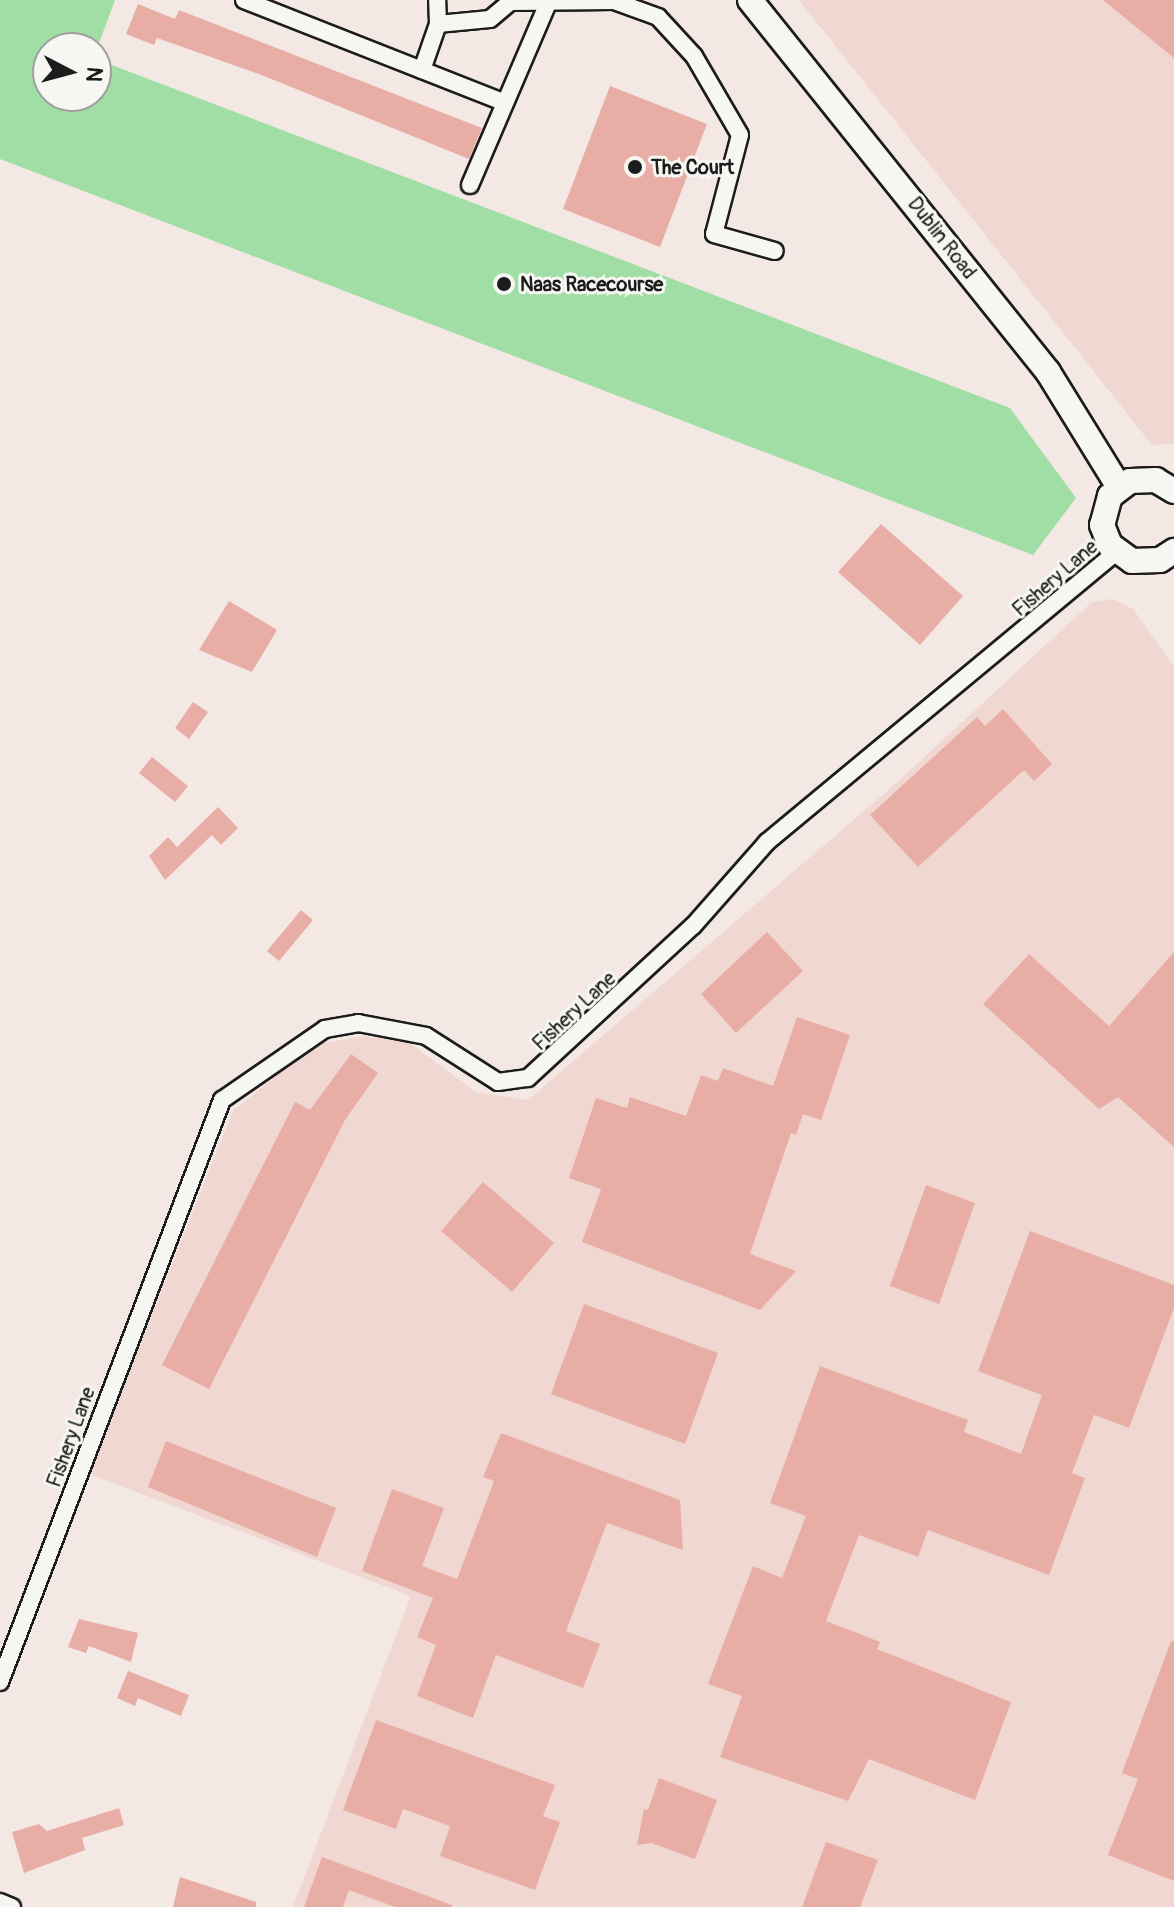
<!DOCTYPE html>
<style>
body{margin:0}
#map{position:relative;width:1174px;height:1907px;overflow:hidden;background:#f3e8e3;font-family:Pangolin,sans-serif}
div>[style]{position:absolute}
.built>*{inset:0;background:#f0d7d1}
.green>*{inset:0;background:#a1dea5}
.building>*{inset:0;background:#e8aea6}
.roads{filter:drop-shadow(2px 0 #1c1c1c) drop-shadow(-2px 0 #1c1c1c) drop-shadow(0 2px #1c1c1c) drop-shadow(0 -2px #1c1c1c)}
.street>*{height:16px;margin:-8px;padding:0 8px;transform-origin:8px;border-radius:8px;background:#f6f6f2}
.secondary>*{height:24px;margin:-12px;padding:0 12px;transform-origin:12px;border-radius:12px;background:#f6f6f2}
.dots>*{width:22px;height:22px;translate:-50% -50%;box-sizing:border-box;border:4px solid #f6f6f2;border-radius:50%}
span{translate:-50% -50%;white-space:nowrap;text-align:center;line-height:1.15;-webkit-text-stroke:6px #f6f6f2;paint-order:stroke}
.poi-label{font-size:20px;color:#1c1c1c;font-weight:700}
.left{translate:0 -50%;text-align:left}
.street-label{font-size:20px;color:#1c1c1c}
.north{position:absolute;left:32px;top:32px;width:80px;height:80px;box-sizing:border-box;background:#f6f6f2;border:2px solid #9f9f9c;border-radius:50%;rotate:96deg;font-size:22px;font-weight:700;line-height:32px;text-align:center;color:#1c1c1c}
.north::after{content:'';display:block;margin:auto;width:28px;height:36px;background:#1c1c1c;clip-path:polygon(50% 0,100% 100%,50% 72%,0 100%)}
</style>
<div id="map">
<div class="built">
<i style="clip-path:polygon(799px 0,1174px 0,1174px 444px,1152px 445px)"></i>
<i style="clip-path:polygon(1112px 599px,1133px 609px,1174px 666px,1174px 1907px,293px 1907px,411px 1596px,89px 1474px,233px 1111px,314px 1045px,362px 1036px,407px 1041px,476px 1092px,528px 1100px,893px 786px,1092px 602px)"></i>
</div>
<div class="green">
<i style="clip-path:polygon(0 0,115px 0,96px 51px,48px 48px,48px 96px,96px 96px,96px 59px,1010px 408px,1076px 498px,1033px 555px,0 159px)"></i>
</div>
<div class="building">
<i style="clip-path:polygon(1103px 0,1174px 0,1174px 58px)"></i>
<i style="clip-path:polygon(138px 4px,175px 19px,179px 10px,482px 128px,469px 159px,259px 74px,157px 38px,154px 45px,126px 34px)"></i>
<i style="clip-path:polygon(610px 86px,707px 124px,660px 247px,563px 209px)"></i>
<i style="clip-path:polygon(881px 524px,963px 596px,920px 645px,838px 572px)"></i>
<i style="clip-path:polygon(229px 601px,277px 630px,252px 672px,199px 650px)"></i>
<i style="clip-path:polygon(193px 702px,208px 712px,189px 739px,175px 728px)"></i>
<i style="clip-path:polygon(1003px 709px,1052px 764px,1034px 781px,1024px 770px,918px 867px,870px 815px,977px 717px,985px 726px)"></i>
<i style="clip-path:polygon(152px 757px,188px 786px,175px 802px,139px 773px)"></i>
<i style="clip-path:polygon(218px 807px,238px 828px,221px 845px,212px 835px,165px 880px,149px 856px,168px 837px,177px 847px)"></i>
<i style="clip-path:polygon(301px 910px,313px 920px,279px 961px,267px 951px)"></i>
<i style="clip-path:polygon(767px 932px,803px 971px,736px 1033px,701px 994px)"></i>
<i style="clip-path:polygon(1174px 952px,1174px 1147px,1118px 1097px,1099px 1109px,983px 1004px,1029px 954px,1109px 1026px)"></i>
<i style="clip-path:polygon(797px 1017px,850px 1035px,821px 1120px,803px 1114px,796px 1135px,791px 1133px,750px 1254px,796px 1271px,760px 1310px,582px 1242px,601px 1189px,569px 1178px,596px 1098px,627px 1108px,630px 1097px,686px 1116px,701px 1075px,718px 1081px,723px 1068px,773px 1086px)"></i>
<i style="clip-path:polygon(351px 1054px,378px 1073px,345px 1120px,209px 1389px,162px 1365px,295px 1102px,310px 1110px)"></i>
<i style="clip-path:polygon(483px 1182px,554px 1243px,512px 1292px,441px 1231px)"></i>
<i style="clip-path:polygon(926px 1185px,975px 1203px,939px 1304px,890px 1286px)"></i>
<i style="clip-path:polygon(1030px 1231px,1174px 1285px,1174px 1308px,1129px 1428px,1094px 1415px,1072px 1473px,1085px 1478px,1049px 1575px,928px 1530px,918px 1557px,859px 1535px,826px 1621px,880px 1642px,877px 1649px,1011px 1702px,975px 1800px,869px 1759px,848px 1801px,720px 1757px,742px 1696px,708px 1684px,753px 1566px,782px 1578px,806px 1516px,770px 1503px,820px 1366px,968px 1420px,964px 1432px,1021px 1454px,1042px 1395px,978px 1371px)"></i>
<i style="clip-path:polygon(584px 1304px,718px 1353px,685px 1444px,551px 1394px)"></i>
<i style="clip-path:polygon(501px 1433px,680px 1500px,683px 1550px,607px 1523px,566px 1631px,600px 1644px,583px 1688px,496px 1655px,473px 1718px,417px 1696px,436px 1645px,417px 1637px,433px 1598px,362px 1571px,392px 1489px,444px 1508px,422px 1566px,457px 1579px,494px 1481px,483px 1477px)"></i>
<i style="clip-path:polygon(166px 1441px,336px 1508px,317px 1557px,148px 1487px)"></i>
<i style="clip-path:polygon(79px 1619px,138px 1633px,131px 1662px,89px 1646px,86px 1653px,68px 1647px)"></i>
<i style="clip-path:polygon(1171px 1641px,1174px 1641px,1174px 1881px,1108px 1855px,1138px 1779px,1122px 1773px)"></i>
<i style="clip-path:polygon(128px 1671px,189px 1695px,181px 1716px,138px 1698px,135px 1706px,117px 1698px)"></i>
<i style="clip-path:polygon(376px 1720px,555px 1785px,543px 1816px,560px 1822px,535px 1890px,440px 1856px,450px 1826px,403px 1809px,396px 1829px,343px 1810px)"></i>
<i style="clip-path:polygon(659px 1778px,717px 1800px,695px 1859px,651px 1843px,637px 1845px,644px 1809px,648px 1810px)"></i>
<i style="clip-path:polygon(119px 1808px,124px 1825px,82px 1838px,85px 1850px,24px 1873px,12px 1832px,39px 1824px,47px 1831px)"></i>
<i style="clip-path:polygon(826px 1842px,878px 1860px,860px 1907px,802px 1907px)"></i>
<i style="clip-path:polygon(322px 1857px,452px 1905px,452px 1907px,395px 1907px,349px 1890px,343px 1907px,304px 1907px)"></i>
<i style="clip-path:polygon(180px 1877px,256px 1902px,256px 1907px,173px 1907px)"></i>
</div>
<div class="roads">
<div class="street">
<i style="left:244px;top:0;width:278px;rotate:21.5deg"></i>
<i style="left:438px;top:24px;width:52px;rotate:-5.5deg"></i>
<i style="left:490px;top:19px;width:26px;rotate:-40deg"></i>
<i style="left:510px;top:2px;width:104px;rotate:-0.6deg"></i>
<i style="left:614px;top:1px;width:47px;rotate:20deg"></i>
<i style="left:658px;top:17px;width:53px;rotate:47.3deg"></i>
<i style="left:694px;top:56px;width:91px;rotate:59.8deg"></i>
<i style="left:740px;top:135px;width:102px;rotate:104.7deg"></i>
<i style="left:714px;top:234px;width:63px;rotate:15.6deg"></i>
<i style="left:422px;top:70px;width:49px;rotate:-70.8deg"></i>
<i style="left:438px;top:24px;width:24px;rotate:-92deg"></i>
<i style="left:470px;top:185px;width:200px;rotate:-66.8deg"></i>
<i style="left:0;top:1682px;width:623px;rotate:-69.12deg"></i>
<i style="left:222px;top:1100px;width:125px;rotate:-34.6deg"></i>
<i style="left:325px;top:1029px;width:34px;rotate:-10deg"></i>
<i style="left:358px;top:1023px;width:69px;rotate:10.8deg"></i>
<i style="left:426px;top:1036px;width:85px;rotate:32.6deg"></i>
<i style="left:498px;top:1082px;width:30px;rotate:-8deg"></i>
<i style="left:528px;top:1078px;width:224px;rotate:-42.7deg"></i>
<i style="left:693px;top:926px;width:112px;rotate:-48.6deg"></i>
<i style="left:767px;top:842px;width:454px;rotate:-39.7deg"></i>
<i style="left:0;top:1902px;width:13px;rotate:23deg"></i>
</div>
<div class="secondary">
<i style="left:750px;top:0;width:477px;rotate:51.3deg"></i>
<i style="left:1048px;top:372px;width:135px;rotate:58.3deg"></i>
<i style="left:1174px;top:491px;width:21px;rotate:-149deg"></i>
<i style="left:1156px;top:480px;width:26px;rotate:178deg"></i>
<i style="left:1130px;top:481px;width:25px;rotate:143deg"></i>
<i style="left:1110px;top:496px;width:30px;rotate:105deg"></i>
<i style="left:1102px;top:525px;width:22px;rotate:68deg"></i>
<i style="left:1110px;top:545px;width:27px;rotate:36deg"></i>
<i style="left:1132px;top:561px;width:28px;rotate:-2deg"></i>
<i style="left:1160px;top:560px;width:17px;rotate:-33deg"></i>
</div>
</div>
<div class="dots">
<i style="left:635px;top:167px;background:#1c1c1c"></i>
<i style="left:504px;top:284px;background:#1c1c1c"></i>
</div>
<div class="poi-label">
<span class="left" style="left:651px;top:167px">The Court</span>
<span class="left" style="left:520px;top:284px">Naas Racecourse</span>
</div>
<div class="street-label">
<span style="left:942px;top:238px;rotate:52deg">Dublin Road</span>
<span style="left:1055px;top:578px;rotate:-41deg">Fishery Lane</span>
<span style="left:574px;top:1011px;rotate:-43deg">Fishery Lane</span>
<span style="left:71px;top:1437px;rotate:-70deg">Fishery Lane</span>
</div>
<div class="north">N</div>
</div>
